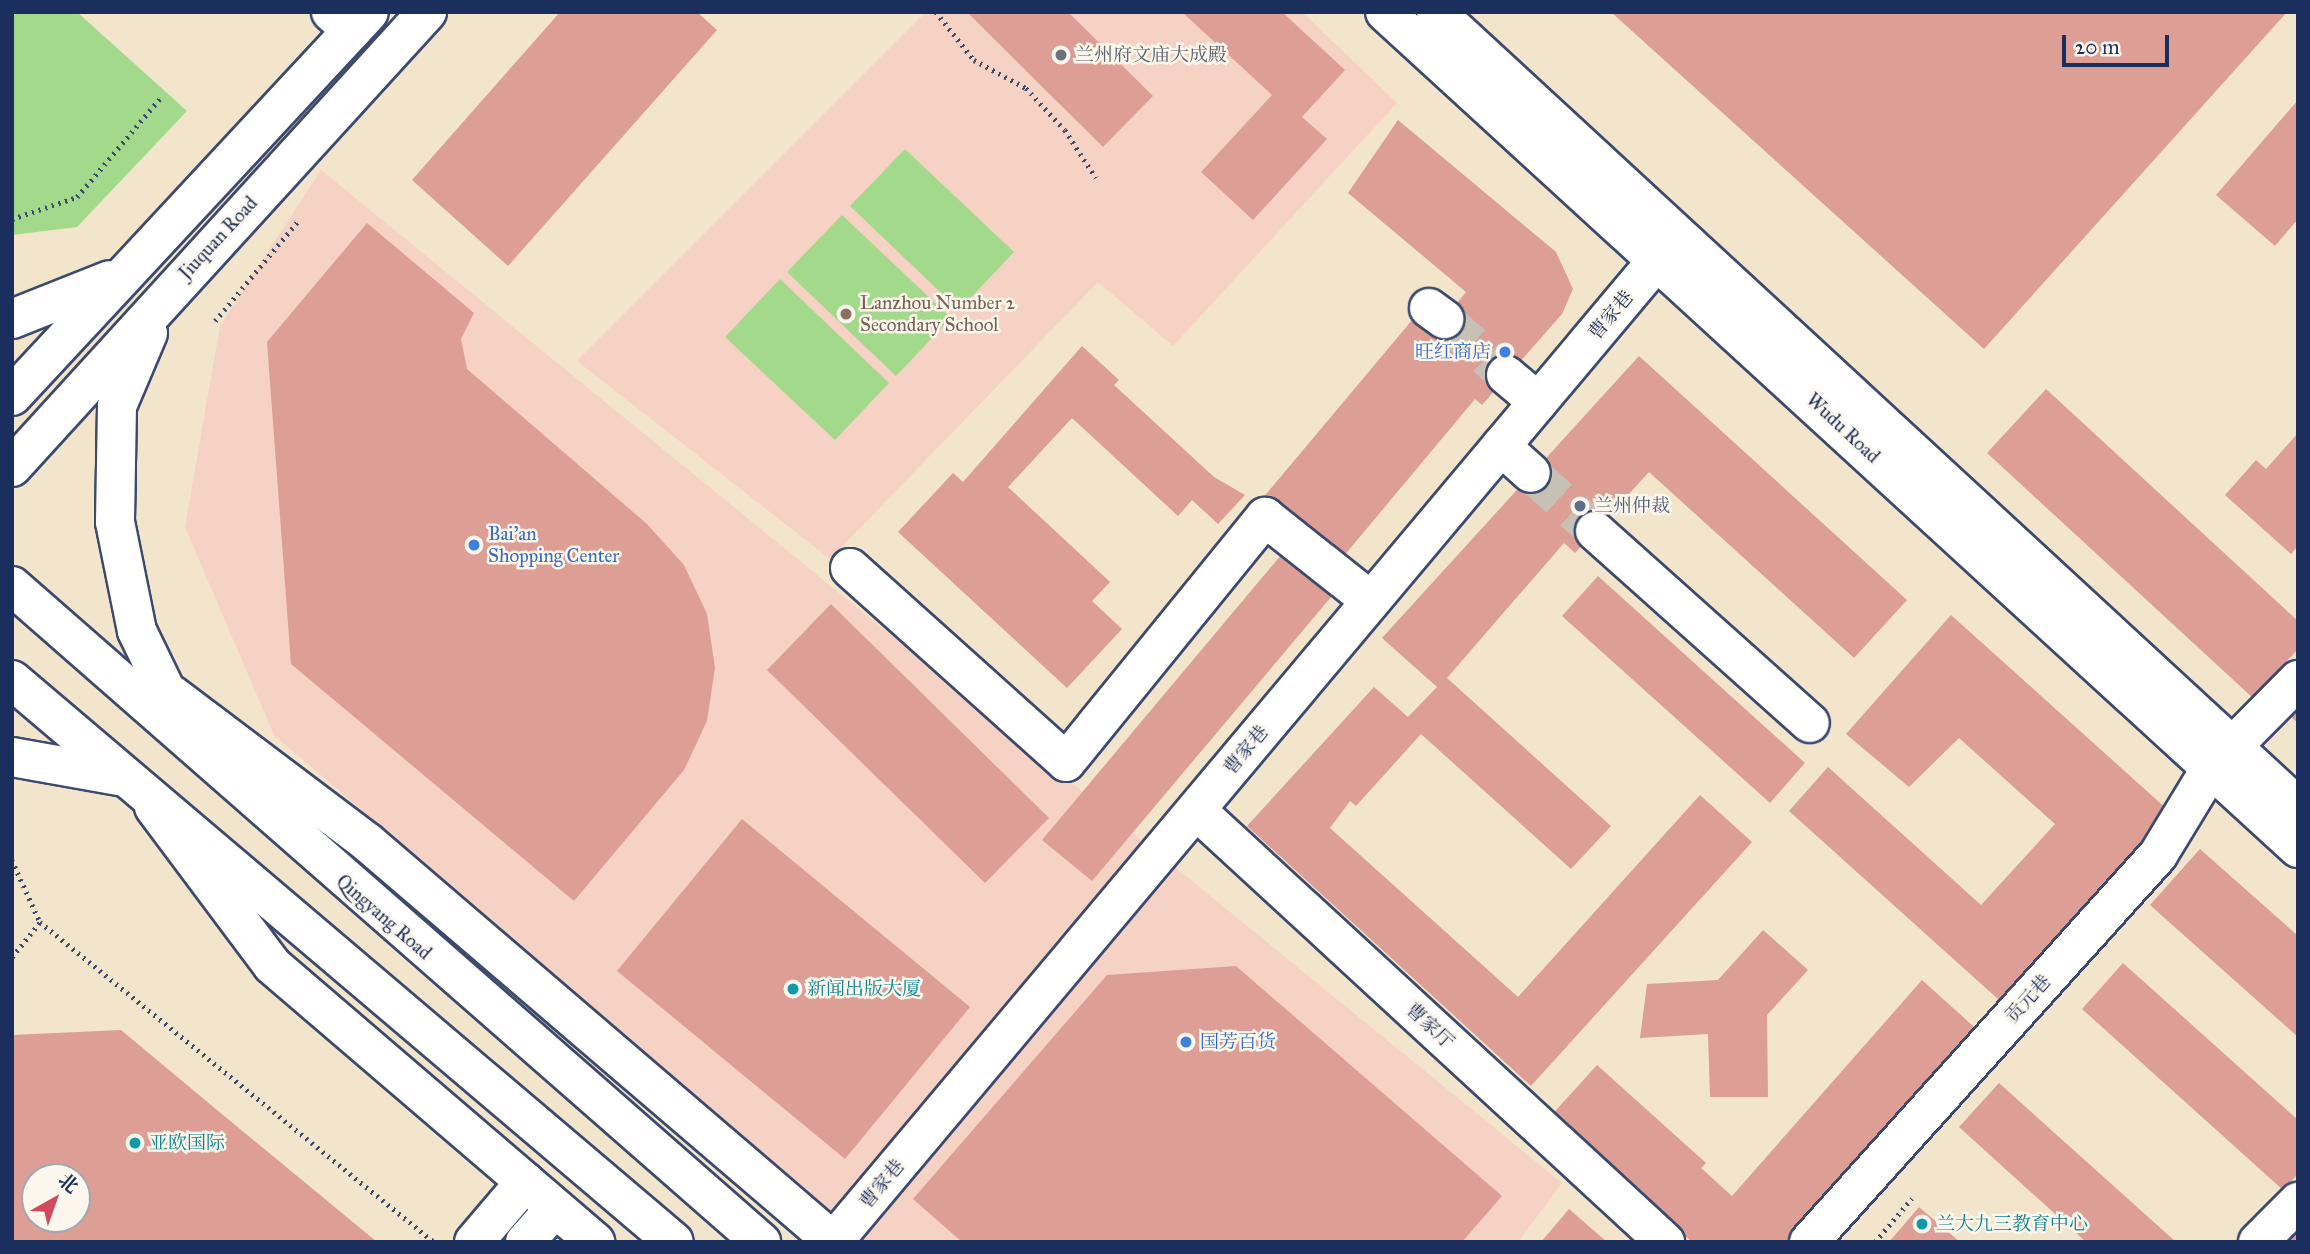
<!DOCTYPE html>
<meta charset="utf-8">
<style>
body{margin:0}
#map{position:relative;width:2310px;height:1254px;overflow:hidden;background:#f2e5cb;font-family:"IM FELL Great Primer","Noto Serif SC",serif}
div>[style]{position:absolute}
.built>*{inset:0;background:#f6d2c4}
.green>*{inset:0;background:#a2d98a}
.building>*{inset:0;background:#dd9e96}
.minor-tunnel>*{height:38px;margin-top:-19px;transform-origin:0;background:repeating-linear-gradient(90deg,#c7c1b5 0 38px,transparent 0 57px)}
.path>*{height:4.5px;margin-top:-2.25px;transform-origin:0;background:repeating-linear-gradient(90deg,#3b4a6e 0 2px,transparent 0 7px)}
.roads{filter:drop-shadow(2px 0 #3b4a6e) drop-shadow(-2px 0 #3b4a6e) drop-shadow(0 2px #3b4a6e) drop-shadow(0 -2px #3b4a6e)}
.minor>*{height:38px;margin:-19px;padding:0 19px;transform-origin:19px;border-radius:19px;background:#fff}
.major>*{height:38px;margin:-19px;padding:0 19px;transform-origin:19px;border-radius:19px;background:#fff}
.dots>*{width:19px;height:19px;translate:-50% -50%;box-sizing:border-box;border:4px solid #fbf7ec;border-radius:50%}
span{translate:-50% -50%;white-space:nowrap;text-align:center;line-height:1.15;-webkit-text-stroke:5px #fbf7ec;paint-order:stroke}
.worship-label{font-size:19px;color:#5b616d}
.left{translate:0 -50%;text-align:left}
.street-label{font-size:19px;color:#1b2f5e}
.education-label{font-size:19px;color:#785e54}
.shop-label{font-size:19px;color:#366cbe}
.right{translate:-100% -50%;text-align:right}
.service-label{font-size:19px;color:#4e5e75}
.culture-label{font-size:19px;color:#0d838f}
.frame{position:absolute;inset:0;border:14px solid #1b2f5e;pointer-events:none}
.north{position:absolute;left:21px;top:1163px;width:70px;height:70px;box-sizing:border-box;background:#fbf7ec;border:2px solid #a1a7b3;border-radius:50%;rotate:40deg;font-size:19px;font-weight:700;line-height:28px;text-align:center;color:#1b2f5e}
.north::after{content:'';display:block;margin:auto;width:24px;height:32px;background:#d1495b;clip-path:polygon(50% 0,100% 100%,50% 72%,0 100%)}
.scale{position:absolute;left:2062px;top:35px;width:107px;height:32px;box-sizing:border-box;border:4px solid #1b2f5e;border-top:0;padding-left:9px;font-size:21px;line-height:24px;white-space:nowrap;color:#1b2f5e;-webkit-text-stroke:5px #fbf7ec;paint-order:stroke}
</style>
<div id="map">
<div class="built">
<i style="clip-path:polygon(926px 12px,1302px 12px,1397px 103px,1173px 346px,1098px 282px,830px 559px,577px 361px)"></i>
<i style="clip-path:polygon(321px 170px,1562px 1183px,1518px 1242px,865px 1242px,274px 735px,185px 527px,220px 326px)"></i>
</div>
<div class="green">
<i style="clip-path:polygon(12px 12px,77px 12px,187px 111px,77px 227px,12px 235px)"></i>
<i style="clip-path:polygon(905px 149px,1014px 252px,959px 310px,850px 206px)"></i>
<i style="clip-path:polygon(842px 215px,951px 318px,896px 376px,787px 272px)"></i>
<i style="clip-path:polygon(780px 279px,889px 383px,835px 440px,725px 337px)"></i>
</div>
<div class="building">
<i style="clip-path:polygon(560px 12px,697px 12px,717px 30px,508px 266px,412px 180px)"></i>
<i style="clip-path:polygon(1068px 12px,1153px 96px,1103px 147px,969px 14px)"></i>
<i style="clip-path:polygon(1182px 12px,1282px 12px,1345px 70px,1302px 117px,1327px 139px,1253px 220px,1201px 172px,1272px 95px)"></i>
<i style="clip-path:polygon(1611px 12px,2287px 12px,1984px 349px)"></i>
<i style="clip-path:polygon(2298px 100px,2298px 219px,2275px 246px,2216px 195px)"></i>
<i style="clip-path:polygon(1398px 120px,1556px 252px,1573px 289px,1562px 314px,1482px 405px,1475px 399px,1338px 563px,1262px 499px,1418px 313px,1436px 328px,1466px 292px,1348px 193px)"></i>
<i style="clip-path:polygon(367px 223px,474px 313px,461px 339px,467px 369px,647px 524px,684px 565px,707px 614px,715px 668px,707px 721px,684px 770px,574px 901px,291px 664px,267px 342px)"></i>
<i style="clip-path:polygon(1082px 346px,1119px 380px,1114px 385px,1214px 477px,1245px 495px,1218px 524px,1192px 500px,1178px 516px,1072px 418px,1008px 487px,1110px 582px,1092px 601px,1122px 629px,1067px 688px,898px 532px,953px 473px,963px 482px)"></i>
<i style="clip-path:polygon(1639px 356px,1907px 600px,1854px 658px,1649px 472px,1575px 553px,1564px 543px,1447px 678px,1611px 826px,1571px 869px,1421px 734px,1356px 806px,1350px 801px,1330px 828px,1518px 997px,1700px 795px,1752px 842px,1531px 1086px,1247px 826px,1374px 687px,1408px 717px,1437px 687px,1382px 638px)"></i>
<i style="clip-path:polygon(2046px 389px,2298px 621px,2298px 649px,2253px 698px,1987px 453px)"></i>
<i style="clip-path:polygon(2298px 433px,2298px 546px,2291px 554px,2225px 495px,2256px 460px,2266px 469px)"></i>
<i style="clip-path:polygon(1292px 542px,1342px 584px,1092px 881px,1042px 840px)"></i>
<i style="clip-path:polygon(1598px 576px,1805px 763px,1770px 803px,1562px 616px)"></i>
<i style="clip-path:polygon(831px 604px,1049px 818px,985px 883px,767px 670px)"></i>
<i style="clip-path:polygon(1951px 615px,2169px 811px,1999px 1000px,1789px 811px,1828px 767px,1981px 905px,2055px 824px,1959px 738px,1909px 787px,1846px 734px)"></i>
<i style="clip-path:polygon(2298px 700px,2298px 723px,2286px 713px)"></i>
<i style="clip-path:polygon(742px 819px,970px 1007px,845px 1159px,617px 971px)"></i>
<i style="clip-path:polygon(2200px 849px,2298px 936px,2298px 1037px,2150px 905px)"></i>
<i style="clip-path:polygon(1763px 930px,1808px 970px,1767px 1015px,1768px 1097px,1710px 1097px,1708px 1034px,1640px 1038px,1647px 984px,1718px 980px)"></i>
<i style="clip-path:polygon(2123px 963px,2298px 1120px,2298px 1174px,2283px 1190px,2082px 1009px)"></i>
<i style="clip-path:polygon(1236px 966px,1502px 1196px,1462px 1242px,962px 1242px,913px 1199px,1107px 975px)"></i>
<i style="clip-path:polygon(1922px 980px,1982px 1034px,1794px 1242px,1692px 1242px,1549px 1118px,1597px 1065px,1706px 1163px,1701px 1168px,1732px 1196px)"></i>
<i style="clip-path:polygon(evenodd,121px 1030px,217px 1110px,377px 1242px,12px 1242px,12px 1035px,121px 1030px,35px 1177px,77px 1177px,77px 1219px,35px 1219px,35px 1177px)"></i>
<i style="clip-path:polygon(1999px 1083px,2176px 1242px,2086px 1242px,1959px 1127px)"></i>
<i style="clip-path:polygon(1919px 1207px,1960px 1242px,1889px 1242px)"></i>
<i style="clip-path:polygon(1569px 1209px,1607px 1242px,1541px 1242px)"></i>
<i style="clip-path:polygon(2298px 1225px,2298px 1242px,2283px 1242px)"></i>
</div>
<div class="minor-tunnel">
<i style="left:1444px;top:319px;width:84px;rotate:42.1deg"></i>
<i style="left:1531px;top:473px;width:86px;rotate:42.2deg"></i>
</div>
<div class="path">
<i style="left:936px;top:12px;width:61px;rotate:51.6deg"></i>
<i style="left:974px;top:60px;width:59px;rotate:28.3deg"></i>
<i style="left:1026px;top:88px;width:57px;rotate:47.1deg"></i>
<i style="left:1065px;top:130px;width:57px;rotate:57.1deg"></i>
<i style="left:12px;top:219px;width:69px;rotate:-18.7deg"></i>
<i style="left:77px;top:197px;width:132px;rotate:-49.9deg"></i>
<i style="left:215px;top:321px;width:131px;rotate:-50.3deg"></i>
<i style="left:12px;top:860px;width:68px;rotate:65.7deg"></i>
<i style="left:12px;top:957px;width:45px;rotate:-51.3deg"></i>
<i style="left:40px;top:922px;width:508px;rotate:39.08deg"></i>
<i style="left:1875px;top:1242px;width:57px;rotate:-49.9deg"></i>
</div>
<div class="roads">
<div class="minor">
<i style="left:331px;top:12px;width:28px;rotate:42deg"></i>
<i style="left:1429px;top:308px;width:19px;rotate:36deg"></i>
<i style="left:1506px;top:375px;width:42px;rotate:40.2deg"></i>
<i style="left:1501px;top:446px;width:40px;rotate:42deg"></i>
<i style="left:1595px;top:531px;width:288px;rotate:41.8deg"></i>
<i style="left:850px;top:568px;width:290px;rotate:41.9deg"></i>
<i style="left:1066px;top:762px;width:316px;rotate:-50.9deg"></i>
<i style="left:1265px;top:517px;width:135px;rotate:38.4deg"></i>
<i style="left:172px;top:695px;width:244px;rotate:37deg"></i>
<i style="left:367px;top:842px;width:615px;rotate:40.58deg"></i>
<i style="left:154px;top:807px;width:197px;rotate:53.2deg"></i>
<i style="left:272px;top:965px;width:426px;rotate:40.6deg"></i>
<i style="left:1196px;top:810px;width:638px;rotate:42.65deg"></i>
<i style="left:474px;top:1242px;width:79px;rotate:-49.6deg"></i>
<i style="left:525px;top:1242px;width:45px;rotate:-48.6deg"></i>
<i style="left:833px;top:1242px;width:1285px;rotate:-49.99deg"></i>
<i style="left:1809px;top:1242px;width:521px;rotate:-47.96deg"></i>
<i style="left:2158px;top:855px;width:102px;rotate:-58.7deg"></i>
<i style="left:2211px;top:768px;width:124px;rotate:-45.3deg"></i>
<i style="left:2258px;top:1242px;width:57px;rotate:-45deg"></i>
</div>
<div class="major">
<i style="left:1385px;top:12px;width:1238px;rotate:42.48deg"></i>
<i style="left:1436px;top:12px;width:1173px;rotate:42.68deg"></i>
<i style="left:12px;top:319px;width:105px;rotate:-21.7deg"></i>
<i style="left:148px;top:333px;width:79px;rotate:113deg"></i>
<i style="left:117px;top:406px;width:116px;rotate:91deg"></i>
<i style="left:115px;top:522px;width:111px;rotate:78.6deg"></i>
<i style="left:137px;top:631px;width:64px;rotate:64.2deg"></i>
<i style="left:165px;top:689px;width:48px;rotate:52.7deg"></i>
<i style="left:12px;top:396px;width:524px;rotate:-47.09deg"></i>
<i style="left:12px;top:467px;width:616px;rotate:-47.63deg"></i>
<i style="left:12px;top:586px;width:996px;rotate:41.21deg"></i>
<i style="left:12px;top:680px;width:868px;rotate:40.33deg"></i>
<i style="left:12px;top:757px;width:114px;rotate:10.1deg"></i>
</div>
</div>
<div class="dots">
<i style="left:1061px;top:55px;background:#6b7280"></i>
<i style="left:846px;top:314px;background:#8d6e63"></i>
<i style="left:1505px;top:352px;background:#3f7fe0"></i>
<i style="left:1580px;top:506px;background:#5c6f8a"></i>
<i style="left:474px;top:545px;background:#3f7fe0"></i>
<i style="left:793px;top:989px;background:#0f9aa8"></i>
<i style="left:1186px;top:1042px;background:#3f7fe0"></i>
<i style="left:135px;top:1143px;background:#0f9aa8"></i>
<i style="left:1922px;top:1224px;background:#0f9aa8"></i>
</div>
<div class="worship-label">
<span class="left" style="left:1075px;top:55px">兰州府文庙大成殿</span>
</div>
<div class="street-label">
<span style="left:218px;top:238px;rotate:-47deg">Jiuquan Road</span>
<span style="left:1611px;top:315px;rotate:-50deg">曹家巷</span>
<span style="left:1843px;top:428px;rotate:43deg">Wudu Road</span>
<span style="left:1246px;top:750px;rotate:-50deg">曹家巷</span>
<span style="left:384px;top:917px;rotate:41deg">Qingyang Road</span>
<span style="left:2028px;top:999px;rotate:-48deg">贡元巷</span>
<span style="left:1430px;top:1026px;rotate:43deg">曹家厅</span>
<span style="left:882px;top:1184px;rotate:-50deg">曹家巷</span>
</div>
<div class="education-label">
<span class="left" style="left:860px;top:314px">Lanzhou Number 2<br>Secondary School</span>
</div>
<div class="shop-label">
<span class="right" style="left:1491px;top:352px">旺红商店</span>
<span class="left" style="left:488px;top:545px">Bai'an<br>Shopping Center</span>
<span class="left" style="left:1200px;top:1042px">国芳百货</span>
</div>
<div class="service-label">
<span class="left" style="left:1594px;top:506px">兰州仲裁</span>
</div>
<div class="culture-label">
<span class="left" style="left:807px;top:989px">新闻出版大厦</span>
<span class="left" style="left:149px;top:1143px">亚欧国际</span>
<span class="left" style="left:1936px;top:1224px">兰大九三教育中心</span>
</div>
<div class="frame"></div>
<div class="north">北</div>
<div class="scale">20 m</div>
</div>
